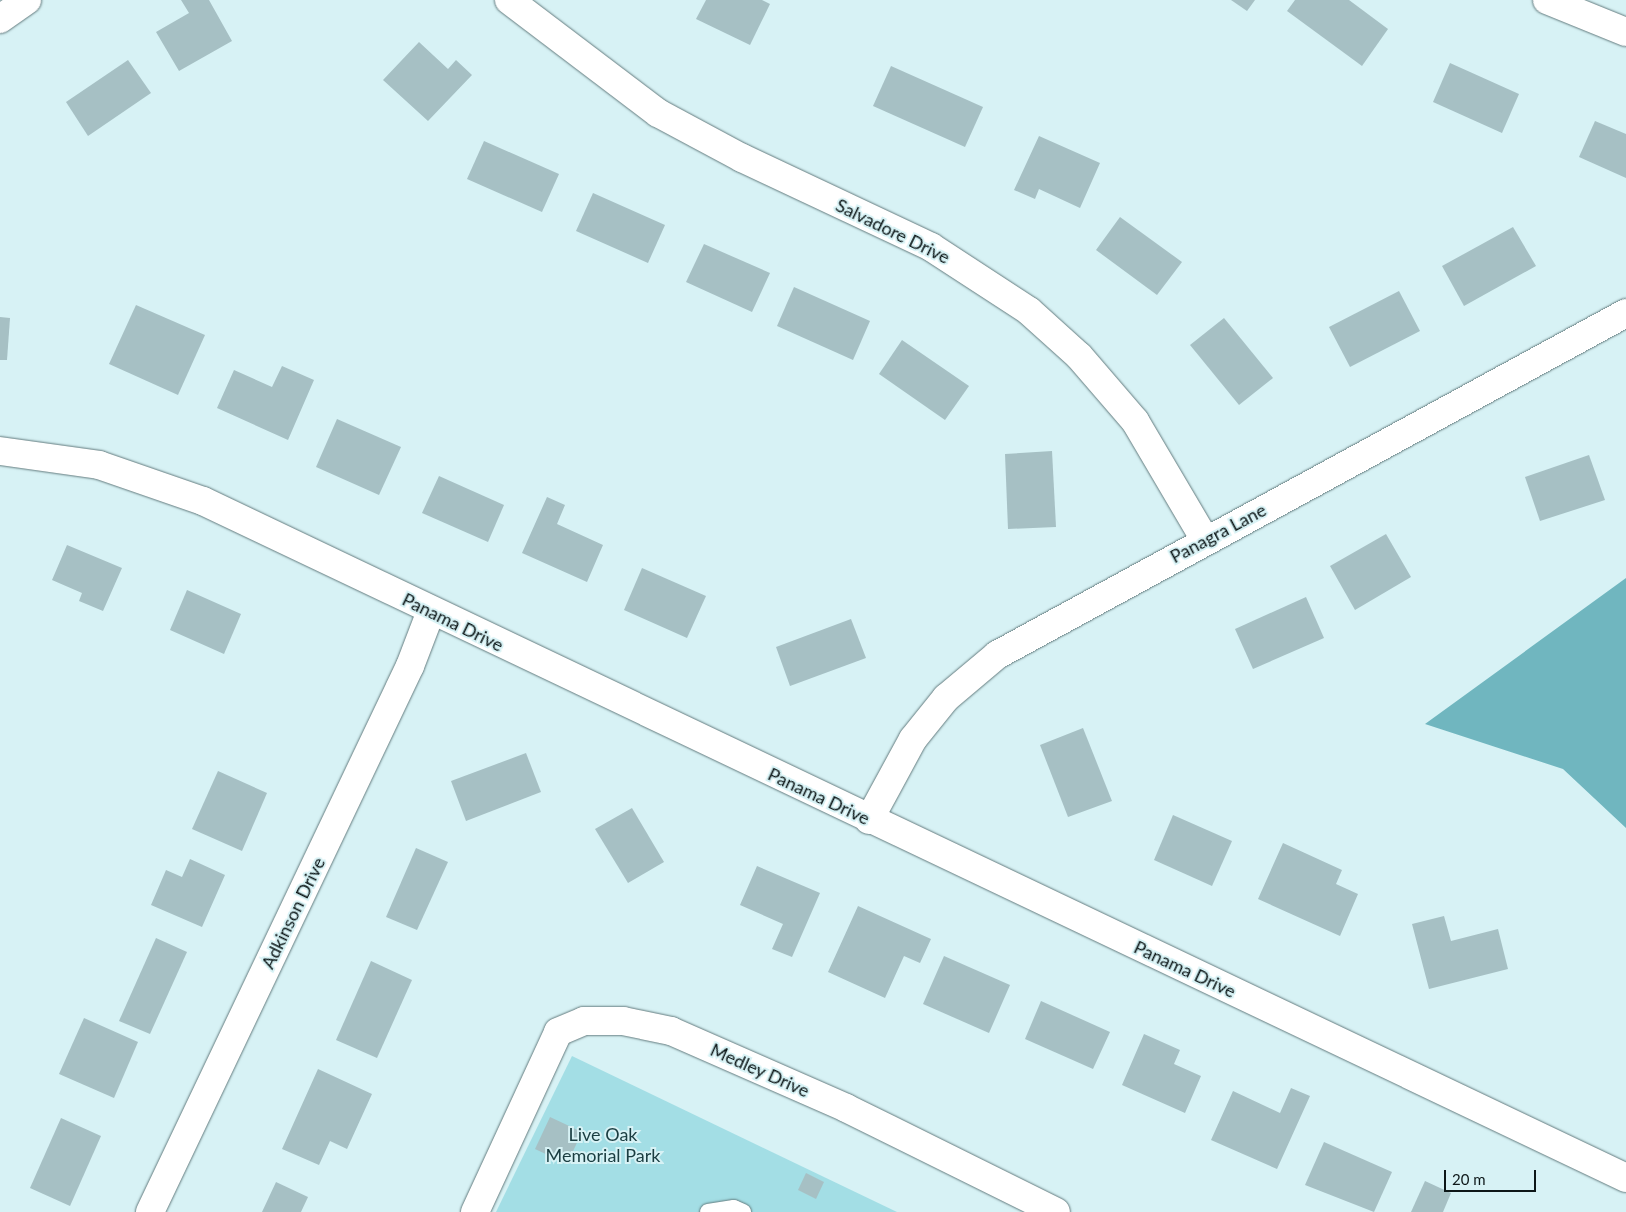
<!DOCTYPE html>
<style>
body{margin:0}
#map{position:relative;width:1626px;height:1212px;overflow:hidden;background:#d7f2f5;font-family:Lato,sans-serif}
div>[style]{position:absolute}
.green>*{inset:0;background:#a3dee5}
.forest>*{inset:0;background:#70b6bf}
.building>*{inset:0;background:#a6c0c4}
.roads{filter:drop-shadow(0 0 1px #637b7e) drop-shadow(0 0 1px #637b7e)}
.lane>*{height:16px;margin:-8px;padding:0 8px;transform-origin:8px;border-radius:8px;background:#fff}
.street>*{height:28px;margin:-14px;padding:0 14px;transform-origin:14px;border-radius:14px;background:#fff}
span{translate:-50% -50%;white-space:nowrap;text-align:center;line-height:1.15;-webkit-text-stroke:4px #d7f2f5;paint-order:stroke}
.street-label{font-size:18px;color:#0d1718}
.park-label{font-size:18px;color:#1a3d41}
.scale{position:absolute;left:1444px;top:1170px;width:92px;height:22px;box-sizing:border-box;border:2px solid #0d1718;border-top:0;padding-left:6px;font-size:15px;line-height:18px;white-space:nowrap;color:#0d1718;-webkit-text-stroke:4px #d7f2f5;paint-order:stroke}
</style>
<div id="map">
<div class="green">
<i style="clip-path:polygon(572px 1056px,897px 1212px,496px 1212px)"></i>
</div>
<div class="forest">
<i style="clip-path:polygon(1626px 578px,1626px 828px,1563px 769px,1425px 724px)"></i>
</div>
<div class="building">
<i style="clip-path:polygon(181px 0,209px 0,232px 41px,179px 71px,156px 32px,189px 13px)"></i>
<i style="clip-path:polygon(706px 0,762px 0,770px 4px,750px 45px,696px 19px)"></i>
<i style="clip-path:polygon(1231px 0,1255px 0,1247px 11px)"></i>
<i style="clip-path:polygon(1295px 0,1349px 0,1388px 29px,1362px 66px,1287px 11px)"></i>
<i style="clip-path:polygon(419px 42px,448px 69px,456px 60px,472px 75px,428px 121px,383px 80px)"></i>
<i style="clip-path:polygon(128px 60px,151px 93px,88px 136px,66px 102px)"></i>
<i style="clip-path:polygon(1450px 63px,1519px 94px,1502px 133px,1433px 102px)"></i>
<i style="clip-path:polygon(891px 66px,983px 107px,965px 147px,873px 106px)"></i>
<i style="clip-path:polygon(1595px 121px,1626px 134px,1626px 178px,1579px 157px)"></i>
<i style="clip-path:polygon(1039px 136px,1100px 163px,1080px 208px,1039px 189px,1035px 199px,1014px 190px)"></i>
<i style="clip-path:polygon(484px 141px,559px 174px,542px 212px,467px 179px)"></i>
<i style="clip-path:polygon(593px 193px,665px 225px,648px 263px,576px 231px)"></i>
<i style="clip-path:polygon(1120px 217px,1182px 262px,1157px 295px,1096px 250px)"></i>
<i style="clip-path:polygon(1513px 227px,1536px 266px,1464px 306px,1442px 266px)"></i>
<i style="clip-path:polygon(704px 244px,770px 273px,752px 312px,686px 282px)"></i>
<i style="clip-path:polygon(794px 287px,870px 321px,853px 360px,777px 326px)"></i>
<i style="clip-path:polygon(1399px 291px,1420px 331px,1350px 367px,1329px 327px)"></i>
<i style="clip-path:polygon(136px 305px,205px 335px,178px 395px,109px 364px)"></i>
<i style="clip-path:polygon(0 317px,10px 318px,7px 360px,0 360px)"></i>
<i style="clip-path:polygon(1224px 318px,1273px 378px,1239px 405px,1190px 345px)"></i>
<i style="clip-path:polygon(902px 340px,969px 386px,945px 420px,879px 374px)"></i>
<i style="clip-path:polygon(282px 366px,314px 380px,288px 440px,217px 408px,234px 370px,272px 387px)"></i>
<i style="clip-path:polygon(337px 419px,401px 447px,379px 495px,316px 467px)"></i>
<i style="clip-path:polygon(1052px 451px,1056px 527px,1008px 529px,1005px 454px)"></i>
<i style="clip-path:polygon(1589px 455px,1605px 500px,1540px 521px,1525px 477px)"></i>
<i style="clip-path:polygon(439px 476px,504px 505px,488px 542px,422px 513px)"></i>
<i style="clip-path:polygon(547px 497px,565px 505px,557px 524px,603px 545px,587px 582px,522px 553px)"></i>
<i style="clip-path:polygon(1386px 534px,1411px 577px,1355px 610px,1330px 566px)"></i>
<i style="clip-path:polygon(67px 545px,122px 568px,103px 611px,79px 601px,82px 593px,52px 580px)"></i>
<i style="clip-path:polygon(642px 568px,706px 596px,687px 638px,624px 610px)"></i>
<i style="clip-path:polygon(187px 590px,241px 614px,224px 654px,170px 630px)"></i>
<i style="clip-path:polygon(1306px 597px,1324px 638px,1253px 669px,1235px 629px)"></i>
<i style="clip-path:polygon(851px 619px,866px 658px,790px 686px,776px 647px)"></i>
<i style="clip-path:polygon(1083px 728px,1112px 801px,1068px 817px,1040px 745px)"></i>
<i style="clip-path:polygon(526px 753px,541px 792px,466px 821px,451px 781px)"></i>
<i style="clip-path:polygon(218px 771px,267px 793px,242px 851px,192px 829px)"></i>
<i style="clip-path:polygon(632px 808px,664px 862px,628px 883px,595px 829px)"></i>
<i style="clip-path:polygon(1173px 815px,1232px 841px,1212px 886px,1154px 860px)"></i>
<i style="clip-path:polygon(1283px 843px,1342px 870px,1336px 884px,1358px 894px,1340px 936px,1258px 899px)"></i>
<i style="clip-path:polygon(416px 848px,448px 862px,417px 930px,386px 917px)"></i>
<i style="clip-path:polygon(190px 859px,225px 875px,202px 927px,151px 905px,166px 870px,182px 877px)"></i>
<i style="clip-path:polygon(757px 866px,820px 893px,792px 957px,772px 949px,783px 924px,740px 905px)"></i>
<i style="clip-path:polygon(858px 906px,931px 939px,920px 963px,904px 956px,885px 998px,828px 972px)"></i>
<i style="clip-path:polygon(1444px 916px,1451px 941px,1498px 929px,1508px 969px,1429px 989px,1412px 924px)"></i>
<i style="clip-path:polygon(156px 938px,187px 952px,150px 1034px,119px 1021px)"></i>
<i style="clip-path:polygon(944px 956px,1010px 985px,989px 1033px,923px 1004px)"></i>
<i style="clip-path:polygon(371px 961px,412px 980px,377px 1058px,336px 1040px)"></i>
<i style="clip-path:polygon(1041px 1001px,1110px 1032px,1093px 1069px,1025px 1039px)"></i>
<i style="clip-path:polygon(84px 1018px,138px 1042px,114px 1098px,59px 1074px)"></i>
<i style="clip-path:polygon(1144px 1034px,1180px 1050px,1174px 1064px,1201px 1076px,1185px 1113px,1122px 1085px)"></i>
<i style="clip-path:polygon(318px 1069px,372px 1094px,347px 1149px,330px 1141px,319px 1165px,282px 1149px)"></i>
<i style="clip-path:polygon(1291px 1088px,1310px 1096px,1277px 1169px,1211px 1140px,1233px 1091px,1280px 1113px)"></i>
<i style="clip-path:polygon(550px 1117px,582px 1132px,567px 1164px,535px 1149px)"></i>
<i style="clip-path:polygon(61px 1118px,101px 1136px,70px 1206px,30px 1188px)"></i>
<i style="clip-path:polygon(1324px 1142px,1392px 1172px,1374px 1212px,1305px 1185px)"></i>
<i style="clip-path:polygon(806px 1173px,824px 1182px,816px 1199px,798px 1190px)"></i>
<i style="clip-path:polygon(1425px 1181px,1451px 1193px,1443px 1212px,1411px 1212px)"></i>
<i style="clip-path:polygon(276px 1182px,308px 1197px,301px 1212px,262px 1212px)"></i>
</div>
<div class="roads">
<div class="lane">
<i style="left:708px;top:1212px;width:26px;rotate:-9deg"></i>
<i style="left:734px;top:1208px;width:10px;rotate:24deg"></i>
</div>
<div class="street">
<i style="left:509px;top:0;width:187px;rotate:37.2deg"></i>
<i style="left:658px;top:113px;width:95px;rotate:28.2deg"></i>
<i style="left:742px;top:158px;width:209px;rotate:25.2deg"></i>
<i style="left:931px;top:247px;width:117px;rotate:33.1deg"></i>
<i style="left:1029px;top:311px;width:67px;rotate:42deg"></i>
<i style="left:1079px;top:356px;width:86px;rotate:49.3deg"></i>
<i style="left:1135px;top:421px;width:138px;rotate:59.5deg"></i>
<i style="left:1547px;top:0;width:85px;rotate:22.1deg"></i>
<i style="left:0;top:19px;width:33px;rotate:-35deg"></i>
<i style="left:0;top:451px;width:100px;rotate:8deg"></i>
<i style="left:99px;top:465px;width:110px;rotate:19.1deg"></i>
<i style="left:203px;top:501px;width:1576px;rotate:25.44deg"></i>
<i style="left:869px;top:820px;width:92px;rotate:-61.5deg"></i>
<i style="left:913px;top:739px;width:53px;rotate:-51.2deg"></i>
<i style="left:946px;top:698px;width:67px;rotate:-40.1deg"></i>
<i style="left:997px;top:655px;width:716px;rotate:-28.53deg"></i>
<i style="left:150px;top:1212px;width:605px;rotate:-64.54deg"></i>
<i style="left:410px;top:666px;width:59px;rotate:-69.1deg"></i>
<i style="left:475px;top:1212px;width:198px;rotate:-65.2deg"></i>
<i style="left:558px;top:1032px;width:28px;rotate:-23deg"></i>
<i style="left:584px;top:1021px;width:39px"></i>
<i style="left:623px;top:1021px;width:49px;rotate:11.8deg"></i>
<i style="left:671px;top:1031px;width:191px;rotate:23.7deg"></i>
<i style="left:846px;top:1108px;width:234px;rotate:26.3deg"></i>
</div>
</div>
<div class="street-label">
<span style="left:893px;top:231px;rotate:26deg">Salvadore Drive</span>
<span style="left:1218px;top:533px;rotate:-28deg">Panagra Lane</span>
<span style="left:453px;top:622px;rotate:26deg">Panama Drive</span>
<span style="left:819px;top:796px;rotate:25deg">Panama Drive</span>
<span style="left:293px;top:913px;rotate:-64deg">Adkinson Drive</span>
<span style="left:1185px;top:969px;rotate:25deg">Panama Drive</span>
<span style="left:760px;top:1070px;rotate:24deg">Medley Drive</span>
</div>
<div class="park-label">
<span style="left:603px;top:1145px">Live Oak<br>Memorial Park</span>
</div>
<div class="scale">20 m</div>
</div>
